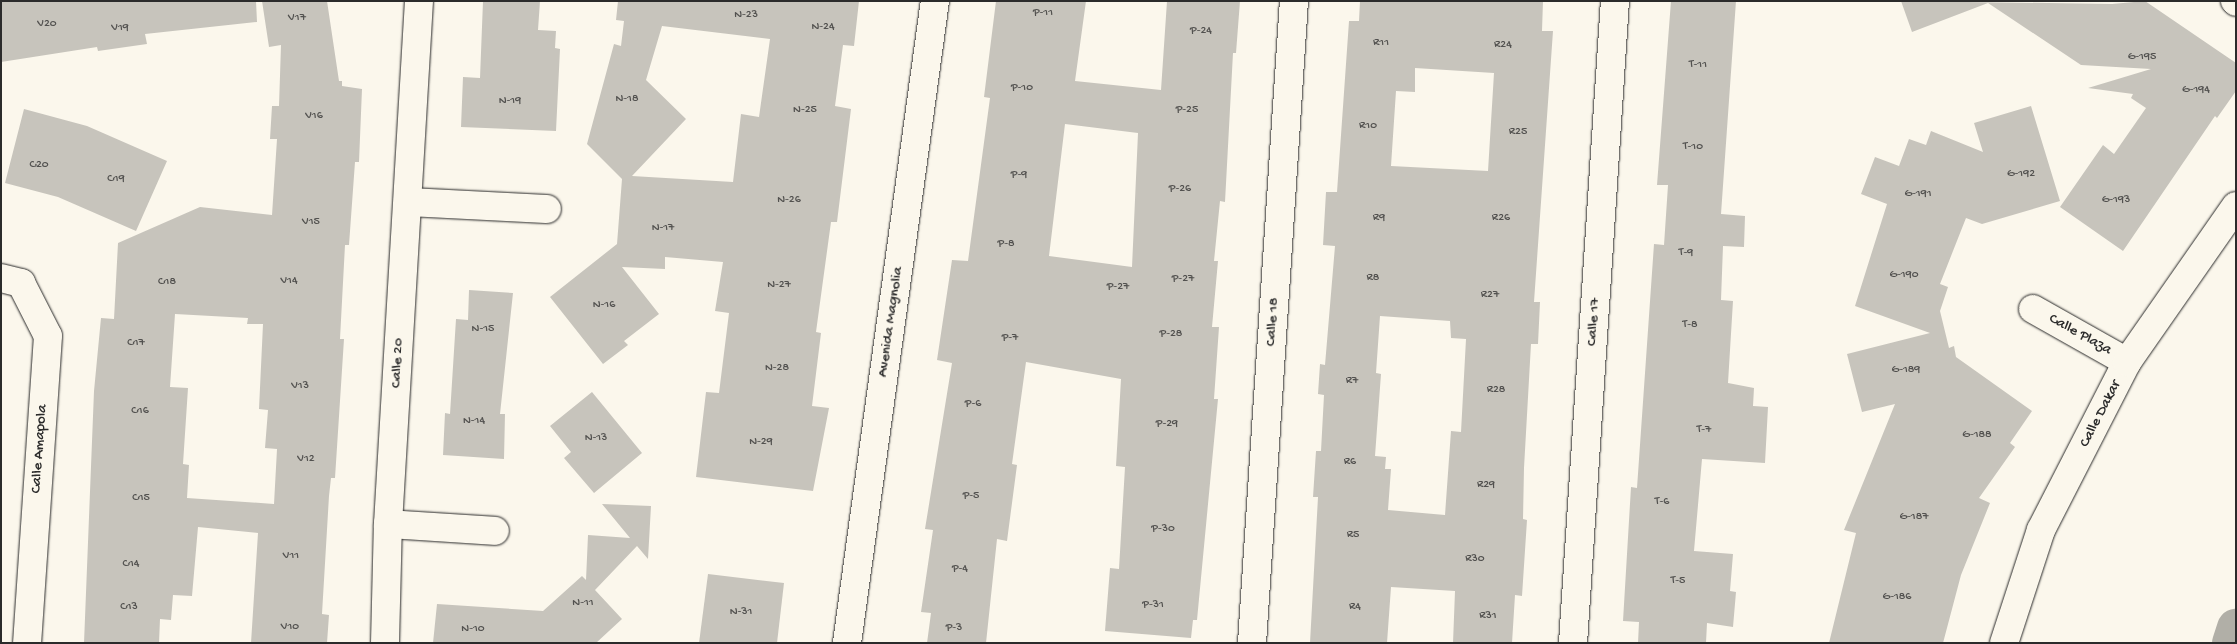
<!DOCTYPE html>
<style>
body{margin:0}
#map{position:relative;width:2237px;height:644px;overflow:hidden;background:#fbf7ec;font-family:"Gochi Hand",sans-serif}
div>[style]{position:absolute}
.canal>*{height:38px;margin:-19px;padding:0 19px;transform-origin:19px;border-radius:19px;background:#b1afa7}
.building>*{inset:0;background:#c7c4bc}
.roads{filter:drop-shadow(0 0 1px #2b2b2b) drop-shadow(0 0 1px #2b2b2b)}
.minor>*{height:28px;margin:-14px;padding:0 14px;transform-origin:14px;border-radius:14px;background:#fbf7ec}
span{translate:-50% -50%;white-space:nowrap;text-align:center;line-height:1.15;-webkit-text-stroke:4px #fbf7ec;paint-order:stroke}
.number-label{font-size:12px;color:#52514f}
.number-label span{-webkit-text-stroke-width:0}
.street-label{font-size:15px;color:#2b2b2b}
.frame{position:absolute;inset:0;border:2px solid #2b2b2b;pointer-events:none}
</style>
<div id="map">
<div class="canal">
<i style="left:2231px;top:643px;width:16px;rotate:-72deg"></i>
</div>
<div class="building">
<i style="clip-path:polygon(1px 1px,256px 1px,257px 22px,145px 34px,147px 44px,98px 51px,97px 47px,1px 62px)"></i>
<i style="clip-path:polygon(evenodd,262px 1px,327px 1px,339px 81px,342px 81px,342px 86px,362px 89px,359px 162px,355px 162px,349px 245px,345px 245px,340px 339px,344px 339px,335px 478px,331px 478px,329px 496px,322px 614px,329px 615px,327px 643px,251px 643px,258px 533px,198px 527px,192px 596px,173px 595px,171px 620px,160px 619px,159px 643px,84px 643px,94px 391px,101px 318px,114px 319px,118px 243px,200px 207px,272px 215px,277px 139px,270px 139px,272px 106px,279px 106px,281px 45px,269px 47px,262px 1px,175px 314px,248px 318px,247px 324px,263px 324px,259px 409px,268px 410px,265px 448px,277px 449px,274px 504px,187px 498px,189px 465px,183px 464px,188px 388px,170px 387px,175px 314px)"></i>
<i style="clip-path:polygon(483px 1px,540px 1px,538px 30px,556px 31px,555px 48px,560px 49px,556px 131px,461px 127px,463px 77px,480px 78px)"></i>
<i style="clip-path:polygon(evenodd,618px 1px,859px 1px,854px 46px,843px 45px,835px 106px,851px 109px,837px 222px,831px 222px,816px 332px,821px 333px,812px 406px,829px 408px,813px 491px,696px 477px,706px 392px,719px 393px,729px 313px,715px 311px,723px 262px,665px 257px,665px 269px,622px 267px,659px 314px,624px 341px,628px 345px,603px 364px,550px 297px,617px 244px,622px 179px,587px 144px,614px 44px,621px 46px,624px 21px,616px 20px,618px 1px,662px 26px,770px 39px,759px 117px,741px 114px,733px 182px,632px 176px,686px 119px,646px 80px,662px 26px)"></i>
<i style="clip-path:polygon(evenodd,996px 1px,1086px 1px,1075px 81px,1161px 90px,1167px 1px,1240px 1px,1236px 53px,1233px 53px,1225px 202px,1220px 201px,1214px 261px,1218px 261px,1212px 327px,1219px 327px,1214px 399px,1218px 399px,1197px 620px,1193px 620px,1191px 638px,1105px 631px,1110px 568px,1119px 569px,1125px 467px,1116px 466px,1121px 379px,1026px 362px,1012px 464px,1017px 465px,1007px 541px,997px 539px,986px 643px,927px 643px,931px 613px,921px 612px,933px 530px,925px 529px,952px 363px,937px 360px,952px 260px,968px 261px,990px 98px,984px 97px,996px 1px,1065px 124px,1138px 133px,1132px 267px,1049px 256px,1065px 124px)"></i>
<i style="clip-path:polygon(evenodd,1360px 1px,1543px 1px,1542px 31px,1553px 31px,1534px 302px,1540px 302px,1538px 344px,1531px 344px,1524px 468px,1523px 519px,1527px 520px,1522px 596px,1515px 595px,1512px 643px,1453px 643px,1455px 591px,1391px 587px,1387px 643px,1310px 643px,1318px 497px,1313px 497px,1316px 451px,1321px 451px,1324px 395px,1318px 394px,1320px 364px,1325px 365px,1335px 246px,1323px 245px,1326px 192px,1337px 192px,1349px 21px,1359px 21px,1360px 1px,1415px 68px,1494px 73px,1488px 171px,1391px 166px,1396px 91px,1415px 92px,1415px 68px,1360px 1px,1380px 316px,1450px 321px,1451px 338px,1466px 339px,1461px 432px,1451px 431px,1445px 515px,1388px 510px,1391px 469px,1385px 469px,1386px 457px,1375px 456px,1381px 374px,1376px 373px,1380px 316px)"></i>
<i style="clip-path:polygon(1671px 1px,1736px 1px,1721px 214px,1745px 216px,1744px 247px,1723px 246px,1721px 300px,1733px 301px,1728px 383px,1754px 388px,1753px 406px,1768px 407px,1765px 463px,1702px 459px,1694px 551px,1733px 554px,1730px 591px,1736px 592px,1733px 627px,1707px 623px,1706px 643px,1638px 643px,1639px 622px,1623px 621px,1631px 487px,1637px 488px,1654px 244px,1664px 245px,1668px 185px,1657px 185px)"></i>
<i style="clip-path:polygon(1901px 1px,2112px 4px,2145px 1px,2236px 63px,2236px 91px,2217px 118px,2215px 116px,2123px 251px,2060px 207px,2103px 145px,2114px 154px,2146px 108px,2131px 98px,2133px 94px,2088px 88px,2151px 69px,2081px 65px,1988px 3px,1912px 32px)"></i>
<i style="clip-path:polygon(2031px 106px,2060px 201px,1982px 224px,1966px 218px,1940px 284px,1948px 287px,1940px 311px,1949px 348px,1954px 346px,1956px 357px,2032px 411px,2010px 443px,2015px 447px,1979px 498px,1990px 503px,1961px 575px,1943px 643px,1829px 643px,1856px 533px,1844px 530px,1895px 404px,1862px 412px,1847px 354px,1930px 333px,1855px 306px,1887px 204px,1861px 194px,1875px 157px,1899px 166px,1909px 139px,1926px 145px,1931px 131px,1983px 152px,1974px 123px)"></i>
<i style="clip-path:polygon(24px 109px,87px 126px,167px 161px,136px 231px,58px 197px,5px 183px)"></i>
<i style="clip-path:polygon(469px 290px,513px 293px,500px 414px,505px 414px,504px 459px,443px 455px,445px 413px,450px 414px,456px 319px,468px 320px)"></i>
<i style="clip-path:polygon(592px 392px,642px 453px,594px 493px,564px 458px,571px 452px,550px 426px)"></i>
<i style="clip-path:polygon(602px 504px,651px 506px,648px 559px,637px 546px,595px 590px,622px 619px,596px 643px,433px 643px,437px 604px,543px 611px,582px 576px,586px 580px,588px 535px,630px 538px)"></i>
<i style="clip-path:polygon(708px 574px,784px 583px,777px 643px,699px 643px)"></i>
</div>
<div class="roads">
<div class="minor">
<i style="left:2235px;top:1px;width:1px;rotate:45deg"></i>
<i style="left:408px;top:202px;width:139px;rotate:2.9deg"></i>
<i style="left:1px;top:278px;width:21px;rotate:14deg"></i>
<i style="left:21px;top:283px;width:59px;rotate:63deg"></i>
<i style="left:48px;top:336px;width:308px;rotate:93.9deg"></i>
<i style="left:2033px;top:309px;width:108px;rotate:29.4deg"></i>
<i style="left:388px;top:524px;width:107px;rotate:3.7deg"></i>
<i style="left:385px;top:643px;width:119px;rotate:-88.6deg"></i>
<i style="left:388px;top:524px;width:524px;rotate:-86.61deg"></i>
<i style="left:847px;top:643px;width:648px;rotate:-82.2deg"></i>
<i style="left:1252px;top:643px;width:643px;rotate:-86.26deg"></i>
<i style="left:1573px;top:643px;width:643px;rotate:-86.26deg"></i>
<i style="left:2004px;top:643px;width:119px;rotate:-71.9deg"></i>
<i style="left:2041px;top:530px;width:189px;rotate:-62.9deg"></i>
<i style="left:2127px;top:362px;width:190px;rotate:-55.1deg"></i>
</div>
</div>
<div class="number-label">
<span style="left:1043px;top:14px">P-11</span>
<span style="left:746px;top:16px">N-23</span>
<span style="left:297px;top:19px">V17</span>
<span style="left:47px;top:25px">V20</span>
<span style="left:823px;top:28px">N-24</span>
<span style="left:120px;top:29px">V19</span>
<span style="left:1201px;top:32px">P-24</span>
<span style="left:1381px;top:44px">R11</span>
<span style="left:1503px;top:46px">R24</span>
<span style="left:2142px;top:58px">G-195</span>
<span style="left:1698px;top:66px">T-11</span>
<span style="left:1022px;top:89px">P-10</span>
<span style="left:2196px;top:91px">G-194</span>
<span style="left:627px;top:100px">N-18</span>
<span style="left:510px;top:102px">N-19</span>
<span style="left:805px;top:111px">N-25</span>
<span style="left:1187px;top:111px">P-25</span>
<span style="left:314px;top:117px">V16</span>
<span style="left:1368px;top:127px">R10</span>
<span style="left:1518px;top:133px">R25</span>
<span style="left:1693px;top:148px">T-10</span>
<span style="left:39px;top:166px">C20</span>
<span style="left:2021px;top:175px">G-192</span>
<span style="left:1019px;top:176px">P-9</span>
<span style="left:116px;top:180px">C19</span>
<span style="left:1180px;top:190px">P-26</span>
<span style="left:1918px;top:195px">G-191</span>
<span style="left:789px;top:201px">N-26</span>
<span style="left:2116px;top:201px">G-193</span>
<span style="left:1379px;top:219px">R9</span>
<span style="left:1501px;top:219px">R26</span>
<span style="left:311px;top:223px">V15</span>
<span style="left:663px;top:229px">N-17</span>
<span style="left:1006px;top:245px">P-8</span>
<span style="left:1686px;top:254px">T-9</span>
<span style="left:1904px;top:276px">G-190</span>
<span style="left:1373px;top:279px">R8</span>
<span style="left:1183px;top:280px">P-27</span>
<span style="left:289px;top:282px">V14</span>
<span style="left:167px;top:283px">C18</span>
<span style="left:779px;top:286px">N-27</span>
<span style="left:1118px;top:288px">P-27</span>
<span style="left:1490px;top:296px">R27</span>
<span style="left:604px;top:306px">N-16</span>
<span style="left:1690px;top:326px">T-8</span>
<span style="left:483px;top:330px">N-15</span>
<span style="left:1171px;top:335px">P-28</span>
<span style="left:1010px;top:339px">P-7</span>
<span style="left:136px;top:344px">C17</span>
<span style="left:777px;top:369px">N-28</span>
<span style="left:1906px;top:371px">G-189</span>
<span style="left:1352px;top:382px">R7</span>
<span style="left:300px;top:387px">V13</span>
<span style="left:1496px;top:391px">R28</span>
<span style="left:973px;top:405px">P-6</span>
<span style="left:140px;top:412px">C16</span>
<span style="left:474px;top:422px">N-14</span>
<span style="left:1167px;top:425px">P-29</span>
<span style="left:1704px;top:431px">T-7</span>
<span style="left:1977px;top:436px">G-188</span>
<span style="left:596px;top:439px">N-13</span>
<span style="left:761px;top:443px">N-29</span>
<span style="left:306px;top:460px">V12</span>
<span style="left:1350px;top:463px">R6</span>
<span style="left:1486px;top:486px">R29</span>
<span style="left:971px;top:497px">P-5</span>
<span style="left:141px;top:499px">C15</span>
<span style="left:1662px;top:503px">T-6</span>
<span style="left:1914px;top:518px">G-187</span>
<span style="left:1163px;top:530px">P-30</span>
<span style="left:1353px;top:536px">R5</span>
<span style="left:291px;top:557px">V11</span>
<span style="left:1475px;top:560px">R30</span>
<span style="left:131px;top:565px">C14</span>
<span style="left:960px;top:570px">P-4</span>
<span style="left:1678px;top:582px">T-5</span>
<span style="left:1897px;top:598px">G-186</span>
<span style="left:583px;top:604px">N-11</span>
<span style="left:1153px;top:606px">P-31</span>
<span style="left:129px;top:608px">C13</span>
<span style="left:1355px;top:608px">R4</span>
<span style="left:741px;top:613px">N-31</span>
<span style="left:1488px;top:617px">R31</span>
<span style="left:290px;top:628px">V10</span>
<span style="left:954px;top:629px">P-3</span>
<span style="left:473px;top:630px">N-10</span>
</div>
<div class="street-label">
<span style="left:891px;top:322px;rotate:-82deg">Avenida Magnolia</span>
<span style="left:1273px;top:322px;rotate:-86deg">Calle 18</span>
<span style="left:1594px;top:322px;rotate:-86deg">Calle 17</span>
<span style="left:2080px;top:335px;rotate:29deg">Calle Plaza</span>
<span style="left:398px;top:363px;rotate:-87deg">Calle 20</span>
<span style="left:2101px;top:414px;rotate:-63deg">Calle Dakar</span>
<span style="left:40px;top:449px;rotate:-86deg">Calle Amapola</span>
</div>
<div class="frame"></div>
</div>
